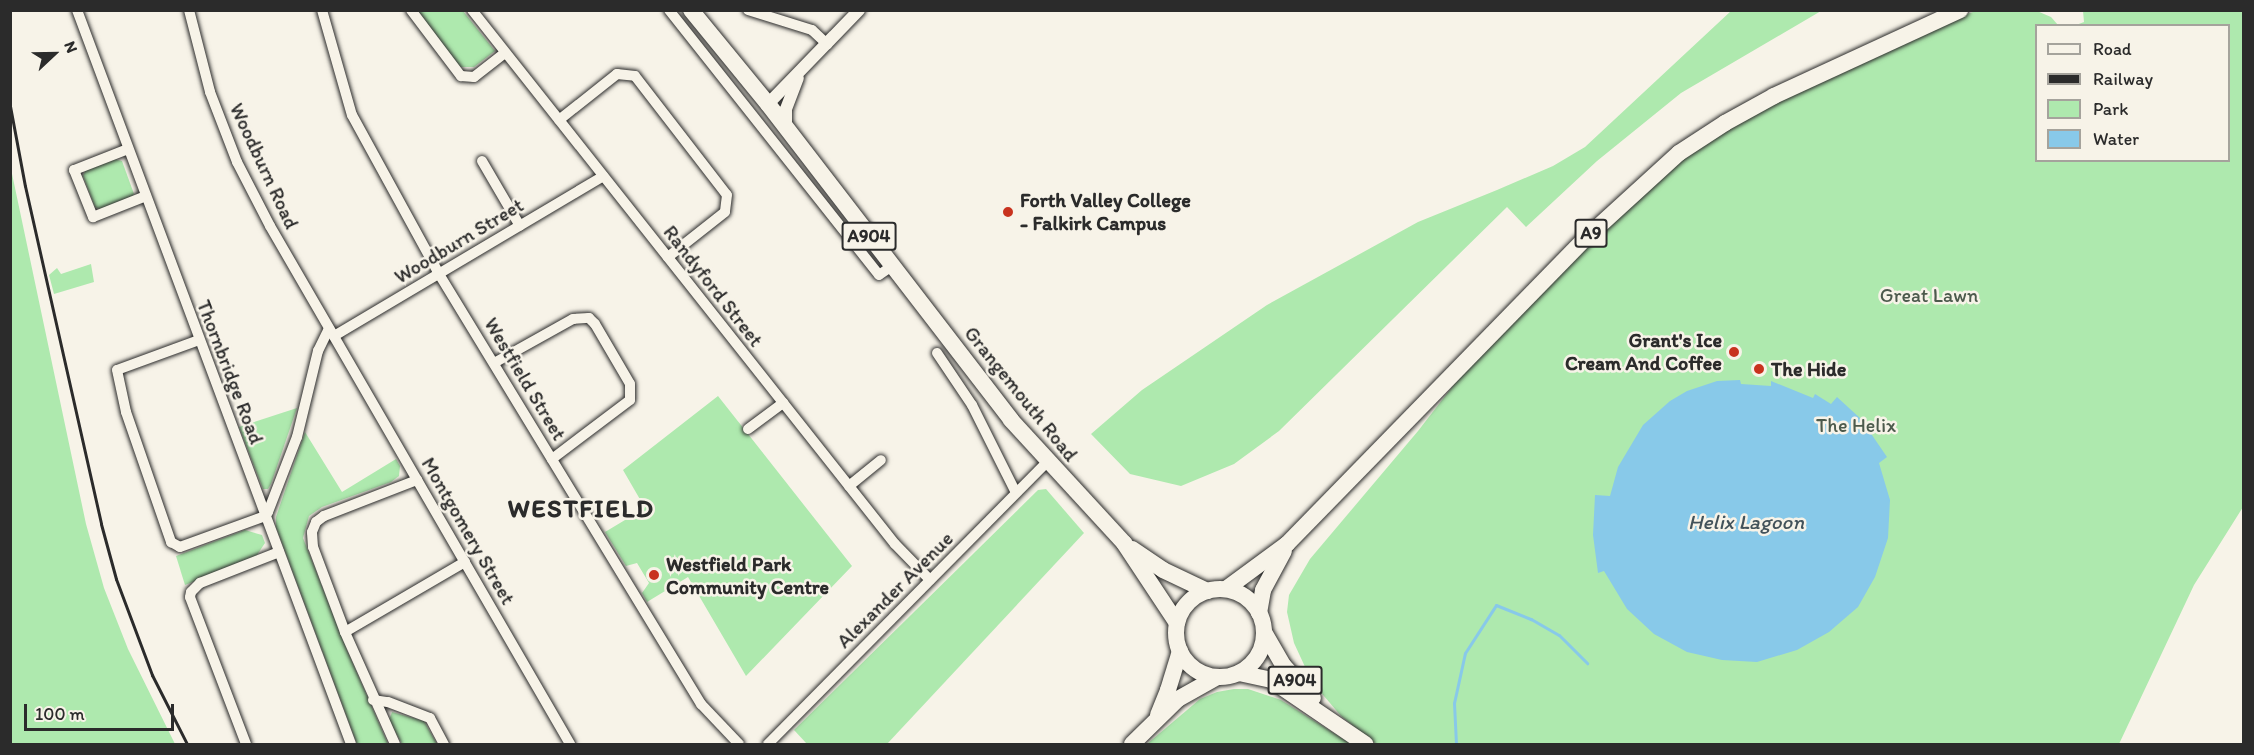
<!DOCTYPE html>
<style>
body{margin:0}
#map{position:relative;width:2254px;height:755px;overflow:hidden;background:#f7f3e8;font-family:Itim,sans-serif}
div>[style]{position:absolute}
.green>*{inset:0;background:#aee9ae}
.water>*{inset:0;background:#88c9e9}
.stream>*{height:3px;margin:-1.5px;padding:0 1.5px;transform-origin:1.5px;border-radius:1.5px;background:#88c9e9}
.roads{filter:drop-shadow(0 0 2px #2b2b2b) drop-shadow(0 0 2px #2b2b2b)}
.minor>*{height:10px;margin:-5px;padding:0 5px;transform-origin:5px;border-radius:5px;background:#f7f3e8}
.tertiary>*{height:12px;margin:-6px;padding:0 6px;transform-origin:6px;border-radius:6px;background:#f7f3e8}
.primary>*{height:16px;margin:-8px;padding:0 8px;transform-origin:8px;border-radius:8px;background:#f7f3e8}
.primary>.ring{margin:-8px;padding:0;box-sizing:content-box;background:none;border:16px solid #f7f3e8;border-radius:50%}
.rail>*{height:3px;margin:-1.5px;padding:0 1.5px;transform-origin:1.5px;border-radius:1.5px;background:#2b2b2b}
.dots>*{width:16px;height:16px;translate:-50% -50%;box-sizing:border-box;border:3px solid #f7f3e8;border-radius:50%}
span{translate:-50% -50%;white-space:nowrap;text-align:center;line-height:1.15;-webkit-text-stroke:5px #f7f3e8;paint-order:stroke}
.shield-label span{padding:2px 4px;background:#f7f3e8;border:2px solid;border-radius:4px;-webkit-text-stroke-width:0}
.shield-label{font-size:18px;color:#2b2b2b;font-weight:700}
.street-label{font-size:20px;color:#2b2b2b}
.poi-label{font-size:20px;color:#2b2b2b;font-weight:700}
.left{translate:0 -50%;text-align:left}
.right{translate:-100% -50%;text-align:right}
.park-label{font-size:20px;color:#4c5a4c}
.water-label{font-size:21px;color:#42525a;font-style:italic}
.district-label{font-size:26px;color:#2b2b2b;font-weight:700;letter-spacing:1.5px}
.frame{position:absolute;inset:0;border:12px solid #2b2b2b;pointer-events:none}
.legend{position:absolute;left:2035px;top:24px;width:195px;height:138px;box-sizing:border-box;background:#f7f3e8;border:2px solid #a5a39c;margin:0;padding:8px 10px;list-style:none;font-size:18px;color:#2b2b2b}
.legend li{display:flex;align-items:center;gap:12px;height:30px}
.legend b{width:30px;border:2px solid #a5a39c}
.north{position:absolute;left:24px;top:24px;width:60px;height:60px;-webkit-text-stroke:4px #f7f3e8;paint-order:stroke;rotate:68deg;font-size:16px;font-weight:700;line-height:24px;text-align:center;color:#2b2b2b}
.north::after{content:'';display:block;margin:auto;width:21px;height:27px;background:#2b2b2b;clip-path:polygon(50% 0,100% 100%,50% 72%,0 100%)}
.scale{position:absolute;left:24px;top:704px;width:150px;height:27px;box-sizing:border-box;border:3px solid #2b2b2b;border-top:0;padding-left:8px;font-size:18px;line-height:21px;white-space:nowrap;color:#2b2b2b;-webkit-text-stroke:4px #f7f3e8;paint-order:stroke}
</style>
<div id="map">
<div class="green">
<i style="clip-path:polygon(418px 11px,463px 11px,495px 51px,474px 67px,460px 67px)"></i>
<i style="clip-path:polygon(1731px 11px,1821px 11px,1681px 93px,1597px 161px,1526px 227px,1507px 207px,1279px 431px,1234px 464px,1181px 486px,1130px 474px,1091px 434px,1142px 390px,1267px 305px,1418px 222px,1497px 190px,1553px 166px,1585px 147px)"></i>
<i style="clip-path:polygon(1976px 11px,2037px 11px,2051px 17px,2058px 25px,2036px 26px,2036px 160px,2228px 160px,2228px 26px,2076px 25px,2084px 22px,2083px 11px,2243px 11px,2243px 507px,2194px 585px,2119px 744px,1376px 744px,1341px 716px,1312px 682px,1294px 643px,1287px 612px,1289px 595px,1310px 559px,1418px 431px,1501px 324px,1679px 153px,1916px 31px)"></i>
<i style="clip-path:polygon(114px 159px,122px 161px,134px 194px,130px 200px,102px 210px,95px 207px,83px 176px,86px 169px)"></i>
<i style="clip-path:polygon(11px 169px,86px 524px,104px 588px,128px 649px,175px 744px,11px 744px)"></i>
<i style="clip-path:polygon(91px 264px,94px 282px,54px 294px,49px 275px,57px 268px,61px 274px)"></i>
<i style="clip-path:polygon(718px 396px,852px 566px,746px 676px,688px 577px,647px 602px,642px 593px,649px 583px,637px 563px,626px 566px,605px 532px,645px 508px,623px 470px)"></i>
<i style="clip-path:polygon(297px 408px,271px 484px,268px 489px,263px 489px,239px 427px)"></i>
<i style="clip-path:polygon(305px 432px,342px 492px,396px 459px,400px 466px,399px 476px,391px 482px,322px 507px,309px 516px,303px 538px,347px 650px,388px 744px,357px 744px,276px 527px,276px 517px)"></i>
<i style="clip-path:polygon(1046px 489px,1084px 533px,887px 744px,807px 744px,794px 730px,1038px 490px)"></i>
<i style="clip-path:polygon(245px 530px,262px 535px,265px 543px,255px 558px,185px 585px,176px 556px)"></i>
<i style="clip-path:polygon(1234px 689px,1248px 689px,1281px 700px,1351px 744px,1147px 744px,1200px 699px,1217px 692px)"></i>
<i style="clip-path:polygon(392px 712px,424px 721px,437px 744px,402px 744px,389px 720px)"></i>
</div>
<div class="water">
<i style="clip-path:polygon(1740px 380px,1741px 384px,1771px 386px,1771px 381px,1813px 398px,1815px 394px,1831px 404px,1837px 397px,1861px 419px,1887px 457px,1879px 463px,1890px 500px,1888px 538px,1875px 577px,1858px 607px,1829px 632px,1797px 650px,1757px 662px,1722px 660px,1687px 652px,1654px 634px,1627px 609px,1604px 571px,1598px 573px,1593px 535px,1595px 495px,1610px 496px,1618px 467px,1643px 425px,1670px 401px,1687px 391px,1717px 381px)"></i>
</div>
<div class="stream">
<i style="left:1456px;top:744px;width:41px;rotate:-92.8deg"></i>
<i style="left:1454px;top:703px;width:51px;rotate:-77.6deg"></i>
<i style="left:1465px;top:653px;width:57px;rotate:-57.1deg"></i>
<i style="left:1496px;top:605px;width:38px;rotate:22deg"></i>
<i style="left:1531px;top:619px;width:32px;rotate:30deg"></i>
<i style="left:1559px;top:635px;width:40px;rotate:45deg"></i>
</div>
<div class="roads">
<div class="minor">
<i style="left:77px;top:10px;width:783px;rotate:69.53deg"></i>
<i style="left:189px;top:10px;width:85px;rotate:75.6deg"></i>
<i style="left:210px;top:92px;width:75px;rotate:68.9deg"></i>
<i style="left:237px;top:162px;width:72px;rotate:62.7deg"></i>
<i style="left:270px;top:226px;width:599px;rotate:59.92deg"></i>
<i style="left:322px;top:10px;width:109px;rotate:74.1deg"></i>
<i style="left:352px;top:115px;width:181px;rotate:61.3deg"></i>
<i style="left:439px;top:274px;width:504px;rotate:58.65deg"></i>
<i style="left:701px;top:704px;width:55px;rotate:46.5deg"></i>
<i style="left:411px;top:10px;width:83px;rotate:52.9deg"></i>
<i style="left:461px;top:76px;width:13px;rotate:4deg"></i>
<i style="left:474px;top:77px;width:39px;rotate:-38deg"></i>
<i style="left:472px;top:10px;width:681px;rotate:51.62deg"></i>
<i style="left:895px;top:544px;width:50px;rotate:45.8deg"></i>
<i style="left:669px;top:10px;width:338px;rotate:51.6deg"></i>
<i style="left:879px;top:275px;width:16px;rotate:-35deg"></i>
<i style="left:748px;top:10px;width:67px;rotate:17.4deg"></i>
<i style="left:812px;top:30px;width:21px;rotate:43deg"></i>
<i style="left:559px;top:120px;width:74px;rotate:-38.4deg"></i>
<i style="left:617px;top:74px;width:18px;rotate:6deg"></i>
<i style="left:635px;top:76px;width:150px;rotate:52.3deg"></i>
<i style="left:727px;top:195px;width:17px;rotate:97deg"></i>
<i style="left:725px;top:212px;width:73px;rotate:141.7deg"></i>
<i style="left:128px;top:149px;width:58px;rotate:158.7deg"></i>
<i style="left:74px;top:170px;width:51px;rotate:68deg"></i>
<i style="left:93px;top:217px;width:57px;rotate:-21.6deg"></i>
<i style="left:482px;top:161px;width:75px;rotate:59.7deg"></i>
<i style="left:334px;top:336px;width:313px;rotate:-30.7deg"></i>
<i style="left:199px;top:340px;width:87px;rotate:159.9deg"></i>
<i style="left:117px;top:370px;width:43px;rotate:77.9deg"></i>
<i style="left:126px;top:412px;width:138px;rotate:70.9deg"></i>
<i style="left:171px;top:542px;width:10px;rotate:29deg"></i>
<i style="left:180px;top:547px;width:90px;rotate:-20deg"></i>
<i style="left:265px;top:516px;width:5px;rotate:-53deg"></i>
<i style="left:268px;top:512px;width:80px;rotate:-68.9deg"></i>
<i style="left:297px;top:437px;width:89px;rotate:-76.3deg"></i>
<i style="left:318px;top:351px;width:25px;rotate:-64deg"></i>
<i style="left:937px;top:353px;width:63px;rotate:56.1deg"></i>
<i style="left:972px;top:405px;width:98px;rotate:63.4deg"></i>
<i style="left:494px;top:363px;width:90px;rotate:-29.1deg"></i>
<i style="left:573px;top:319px;width:16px;rotate:-4deg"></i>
<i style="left:589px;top:318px;width:8px;rotate:45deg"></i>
<i style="left:595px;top:324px;width:69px;rotate:59.7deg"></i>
<i style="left:630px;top:384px;width:16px;rotate:90deg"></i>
<i style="left:630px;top:400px;width:98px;rotate:142.9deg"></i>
<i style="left:748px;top:429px;width:44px;rotate:-36.6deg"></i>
<i style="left:849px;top:486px;width:41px;rotate:-39.1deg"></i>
<i style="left:345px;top:632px;width:139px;rotate:-30.3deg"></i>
<i style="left:373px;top:700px;width:15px;rotate:8deg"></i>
<i style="left:388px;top:702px;width:45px;rotate:20.9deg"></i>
<i style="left:430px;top:718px;width:30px;rotate:62deg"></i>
<i style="left:246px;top:744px;width:157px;rotate:-110.9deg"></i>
<i style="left:190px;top:597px;width:5px;rotate:-79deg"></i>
<i style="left:191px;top:592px;width:13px;rotate:-45deg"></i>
<i style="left:200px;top:583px;width:85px;rotate:-21.4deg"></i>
<i style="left:395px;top:744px;width:123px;rotate:-114.1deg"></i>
<i style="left:345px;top:632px;width:91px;rotate:-110.6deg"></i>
<i style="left:313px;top:547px;width:15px;rotate:-94deg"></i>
<i style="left:312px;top:532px;width:11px;rotate:-68deg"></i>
<i style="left:316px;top:522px;width:10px;rotate:-37deg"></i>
<i style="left:324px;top:516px;width:100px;rotate:-21.2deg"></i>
<i style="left:768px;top:744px;width:397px;rotate:-45.3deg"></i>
</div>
<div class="tertiary">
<i style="left:768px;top:104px;width:131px;rotate:-45.9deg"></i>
<i style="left:786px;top:126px;width:17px;rotate:-90deg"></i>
<i style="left:786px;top:109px;width:33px;rotate:-69deg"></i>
</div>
<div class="primary">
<i style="left:691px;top:10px;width:122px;rotate:50.7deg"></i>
<i style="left:768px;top:104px;width:399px;rotate:52.4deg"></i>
<i style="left:1011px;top:420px;width:167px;rotate:47.4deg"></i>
<i style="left:1124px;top:543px;width:96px;rotate:56.5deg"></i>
<i style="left:1132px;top:549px;width:37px;rotate:34deg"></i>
<i style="left:1163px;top:570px;width:49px;rotate:25.5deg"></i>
<i style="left:1226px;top:589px;width:76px;rotate:-36.4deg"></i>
<i style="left:1287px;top:544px;width:431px;rotate:-45.7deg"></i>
<i style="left:1588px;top:236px;width:123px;rotate:-42.4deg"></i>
<i style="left:1679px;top:153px;width:55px;rotate:-33.1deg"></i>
<i style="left:1725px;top:123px;width:56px;rotate:-28.9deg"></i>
<i style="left:1774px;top:96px;width:205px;rotate:-24.8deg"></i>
<i class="ring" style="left:1176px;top:589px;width:72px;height:72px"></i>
<i style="left:1259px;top:613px;width:23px;rotate:-80deg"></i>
<i style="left:1263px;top:590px;width:44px;rotate:-61.7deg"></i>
<i style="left:1264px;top:632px;width:39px;rotate:60deg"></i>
<i style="left:1284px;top:666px;width:43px;rotate:47.8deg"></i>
<i style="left:1239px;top:673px;width:33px;rotate:12deg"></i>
<i style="left:1271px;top:680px;width:114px;rotate:34.2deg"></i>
<i style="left:1158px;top:715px;width:27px;rotate:-68deg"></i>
<i style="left:1168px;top:690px;width:41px;rotate:-72.9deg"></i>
<i style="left:1132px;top:744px;width:64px;rotate:-44.4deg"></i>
<i style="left:1178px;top:699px;width:45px;rotate:-29.4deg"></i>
</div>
</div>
<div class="rail">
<i style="left:10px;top:106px;width:81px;rotate:79.4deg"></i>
<i style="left:25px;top:186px;width:346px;rotate:77.3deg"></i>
<i style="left:101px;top:524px;width:57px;rotate:74.7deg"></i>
<i style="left:116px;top:579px;width:103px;rotate:69.4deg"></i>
<i style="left:152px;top:675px;width:77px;rotate:63.1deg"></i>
</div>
<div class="dots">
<i style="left:1008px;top:212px;background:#c8321e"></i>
<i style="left:1734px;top:352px;background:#c8321e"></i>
<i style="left:1759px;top:369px;background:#c8321e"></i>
<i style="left:654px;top:575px;background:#c8321e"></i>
</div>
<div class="shield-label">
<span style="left:1591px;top:233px">A9</span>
<span style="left:869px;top:236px">A904</span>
<span style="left:1295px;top:680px">A904</span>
</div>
<div class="street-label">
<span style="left:264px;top:166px;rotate:65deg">Woodburn Road</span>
<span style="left:459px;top:241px;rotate:-31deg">Woodburn Street</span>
<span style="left:713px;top:286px;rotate:52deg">Randyford Street</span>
<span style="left:230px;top:372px;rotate:69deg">Thornbridge Road</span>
<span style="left:525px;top:379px;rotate:59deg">Westfield Street</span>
<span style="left:1021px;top:394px;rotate:51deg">Grangemouth Road</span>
<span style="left:468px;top:531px;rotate:60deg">Montgomery Street</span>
<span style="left:895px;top:590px;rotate:-45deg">Alexander Avenue</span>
</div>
<div class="poi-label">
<span class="left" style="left:1020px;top:212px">Forth Valley College<br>- Falkirk Campus</span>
<span class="right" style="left:1722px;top:352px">Grant's Ice<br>Cream And Coffee</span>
<span class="left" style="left:1771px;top:369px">The Hide</span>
<span class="left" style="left:666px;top:576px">Westfield Park<br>Community Centre</span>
</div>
<div class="park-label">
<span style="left:1929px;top:295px">Great Lawn</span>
<span style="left:1856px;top:425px">The Helix</span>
</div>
<div class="water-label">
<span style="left:1746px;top:522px">Helix Lagoon</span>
</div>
<div class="district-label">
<span style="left:581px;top:509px">WESTFIELD</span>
</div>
<div class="frame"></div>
<ul class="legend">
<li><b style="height:8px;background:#f7f3e8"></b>Road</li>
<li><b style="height:8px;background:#2b2b2b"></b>Railway</li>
<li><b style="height:16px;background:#aee9ae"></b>Park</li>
<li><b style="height:16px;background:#88c9e9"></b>Water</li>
</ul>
<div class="north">N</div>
<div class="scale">100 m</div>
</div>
